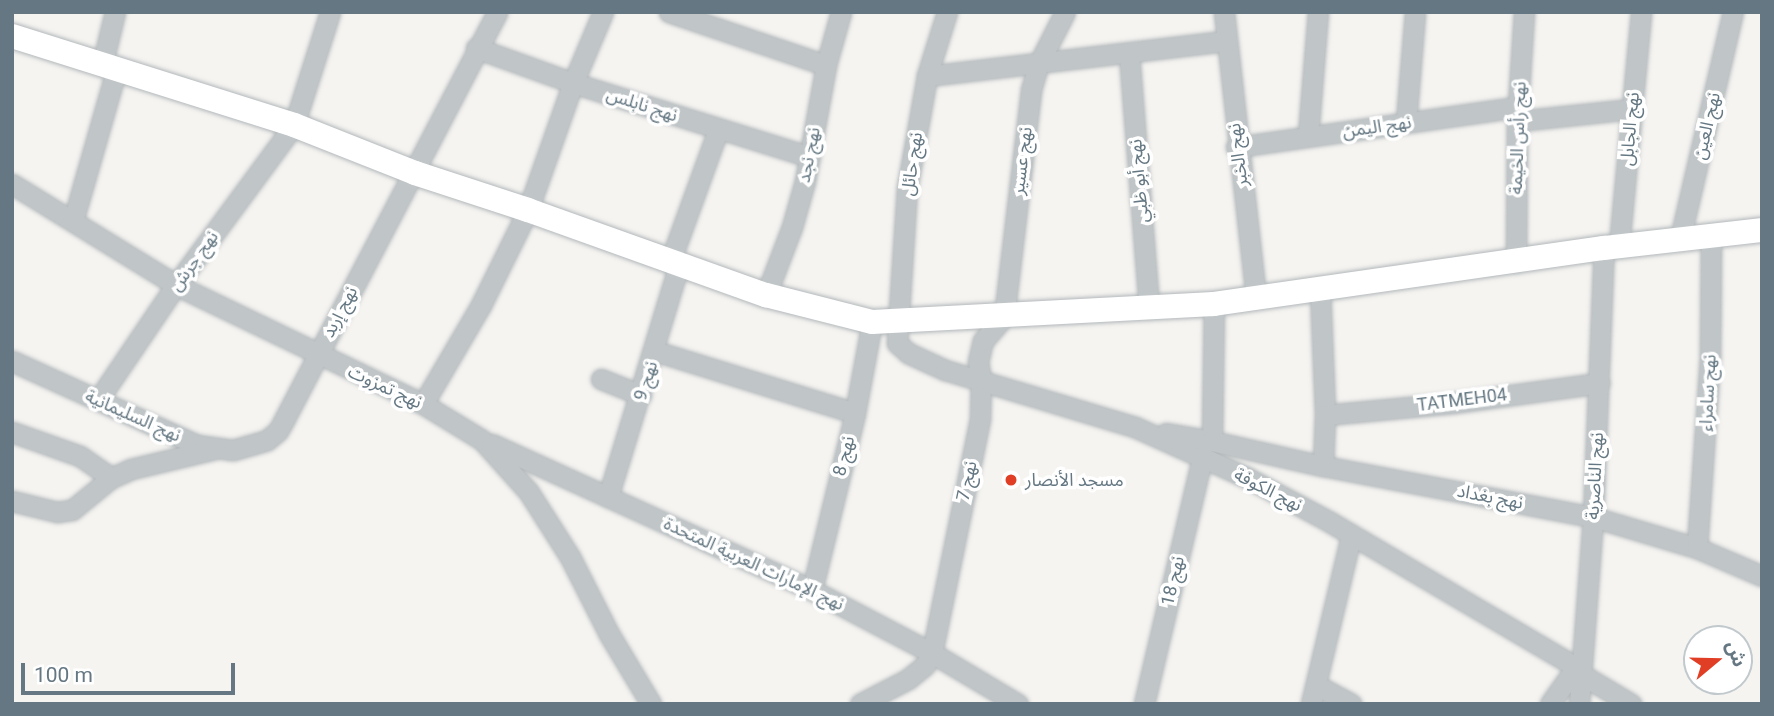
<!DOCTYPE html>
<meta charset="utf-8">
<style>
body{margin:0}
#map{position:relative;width:1774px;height:716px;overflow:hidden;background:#f5f4f1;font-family:Roboto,"Noto Sans Arabic",sans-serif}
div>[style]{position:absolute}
.roads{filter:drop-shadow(0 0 2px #b3b8bb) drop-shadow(0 0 2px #b3b8bb)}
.minor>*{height:19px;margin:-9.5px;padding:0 9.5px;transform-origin:9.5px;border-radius:9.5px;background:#c0c5c7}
.major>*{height:24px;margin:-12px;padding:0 12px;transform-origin:12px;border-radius:12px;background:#fff}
.dots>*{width:19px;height:19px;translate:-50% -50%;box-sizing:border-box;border:4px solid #fff;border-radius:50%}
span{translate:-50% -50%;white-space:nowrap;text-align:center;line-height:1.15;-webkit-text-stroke:7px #fff;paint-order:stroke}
.street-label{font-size:18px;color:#647782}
.poi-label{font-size:18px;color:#647782}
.left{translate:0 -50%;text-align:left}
.frame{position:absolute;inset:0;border:14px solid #647782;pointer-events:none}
.north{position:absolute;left:1683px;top:625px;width:70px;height:70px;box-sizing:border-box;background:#fff;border:2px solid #c1c9cd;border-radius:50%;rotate:71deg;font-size:19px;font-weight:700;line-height:28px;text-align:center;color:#647782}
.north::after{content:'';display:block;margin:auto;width:24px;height:32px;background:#e03e25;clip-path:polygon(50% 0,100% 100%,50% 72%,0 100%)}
.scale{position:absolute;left:21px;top:663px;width:214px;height:32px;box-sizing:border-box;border:4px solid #647782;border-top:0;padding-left:9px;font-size:21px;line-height:24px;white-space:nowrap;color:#647782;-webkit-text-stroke:5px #fff;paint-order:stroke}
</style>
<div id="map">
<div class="roads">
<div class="minor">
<i style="left:669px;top:12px;width:166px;rotate:18.7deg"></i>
<i style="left:947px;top:12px;width:67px;rotate:107.4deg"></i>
<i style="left:927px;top:76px;width:114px;rotate:100.1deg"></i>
<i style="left:907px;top:188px;width:155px;rotate:93.7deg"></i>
<i style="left:897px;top:343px;width:15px;rotate:42deg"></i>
<i style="left:908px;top:353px;width:41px;rotate:24.7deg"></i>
<i style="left:945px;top:370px;width:198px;rotate:16.7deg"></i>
<i style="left:1135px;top:427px;width:124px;rotate:24.3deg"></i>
<i style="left:1248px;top:478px;width:93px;rotate:28.2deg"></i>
<i style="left:1330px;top:522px;width:286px;rotate:30.5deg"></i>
<i style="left:1576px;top:667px;width:7px;rotate:63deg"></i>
<i style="left:1579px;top:673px;width:61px;rotate:30.8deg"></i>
<i style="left:1224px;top:12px;width:288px;rotate:83.6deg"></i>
<i style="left:476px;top:48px;width:103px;rotate:19.8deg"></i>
<i style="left:573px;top:83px;width:248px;rotate:17.3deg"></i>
<i style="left:1129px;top:53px;width:257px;rotate:85.5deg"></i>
<i style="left:102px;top:66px;width:56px;rotate:-76.5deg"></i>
<i style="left:927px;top:76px;width:301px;rotate:-6.7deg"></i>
<i style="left:1517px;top:121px;width:116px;rotate:-6deg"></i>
<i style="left:1406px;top:122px;width:110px;rotate:-85.3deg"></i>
<i style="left:1308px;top:136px;width:124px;rotate:-85.4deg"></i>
<i style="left:1236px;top:147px;width:285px;rotate:-8.1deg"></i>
<i style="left:12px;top:184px;width:193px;rotate:31.6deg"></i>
<i style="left:176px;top:285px;width:274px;rotate:25.7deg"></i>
<i style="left:423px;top:404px;width:69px;rotate:31.4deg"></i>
<i style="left:482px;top:440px;width:69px;rotate:48deg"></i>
<i style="left:528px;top:491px;width:78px;rotate:57.5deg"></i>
<i style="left:570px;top:557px;width:86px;rotate:63.1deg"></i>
<i style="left:609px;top:634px;width:82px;rotate:59deg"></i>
<i style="left:73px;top:221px;width:156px;rotate:-74deg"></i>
<i style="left:1680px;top:239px;width:233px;rotate:-76.9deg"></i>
<i style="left:1619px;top:246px;width:235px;rotate:-84.6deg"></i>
<i style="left:670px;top:262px;width:140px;rotate:-70deg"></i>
<i style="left:1516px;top:263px;width:142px;rotate:-89.6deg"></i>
<i style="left:1517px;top:121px;width:109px;rotate:-86.3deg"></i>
<i style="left:1320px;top:288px;width:127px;rotate:87.7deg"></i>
<i style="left:1325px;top:415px;width:51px;rotate:92.2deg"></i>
<i style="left:766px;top:295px;width:73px;rotate:-69.1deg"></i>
<i style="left:792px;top:227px;width:48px;rotate:-74.2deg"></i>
<i style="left:805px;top:181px;width:118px;rotate:-79.7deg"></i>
<i style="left:826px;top:65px;width:55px;rotate:-74.2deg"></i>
<i style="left:655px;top:351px;width:209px;rotate:17.2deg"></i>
<i style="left:12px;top:361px;width:203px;rotate:24.4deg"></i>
<i style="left:197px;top:445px;width:36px;rotate:8deg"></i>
<i style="left:233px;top:450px;width:35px;rotate:-16deg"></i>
<i style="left:267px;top:440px;width:14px;rotate:-39deg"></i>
<i style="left:278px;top:431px;width:13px;rotate:-61deg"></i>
<i style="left:284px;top:420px;width:460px;rotate:-62.4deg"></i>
<i style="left:601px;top:379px;width:43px;rotate:21.8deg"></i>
<i style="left:98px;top:400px;width:139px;rotate:-55.9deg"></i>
<i style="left:176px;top:285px;width:199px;rotate:-53.6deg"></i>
<i style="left:294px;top:125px;width:119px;rotate:-72.3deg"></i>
<i style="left:423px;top:404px;width:115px;rotate:-59.6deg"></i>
<i style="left:481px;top:305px;width:106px;rotate:-63.7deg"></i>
<i style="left:528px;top:210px;width:135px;rotate:-70.5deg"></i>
<i style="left:573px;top:83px;width:77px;rotate:-67.1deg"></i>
<i style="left:1325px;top:415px;width:128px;rotate:-5.4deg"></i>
<i style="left:1452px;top:403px;width:149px;rotate:-7.7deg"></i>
<i style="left:12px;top:432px;width:72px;rotate:19.4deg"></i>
<i style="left:80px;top:456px;width:38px;rotate:35deg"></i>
<i style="left:1166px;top:433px;width:47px;rotate:9.9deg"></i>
<i style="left:1212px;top:441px;width:137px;rotate:-89.2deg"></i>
<i style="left:1212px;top:441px;width:114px;rotate:12.7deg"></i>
<i style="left:1323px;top:466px;width:275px;rotate:10.7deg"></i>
<i style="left:1593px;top:517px;width:109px;rotate:16.6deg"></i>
<i style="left:1697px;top:548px;width:71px;rotate:23.3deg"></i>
<i style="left:492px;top:444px;width:352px;rotate:24.5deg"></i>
<i style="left:812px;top:590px;width:136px;rotate:27.7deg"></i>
<i style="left:932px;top:653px;width:100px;rotate:30.7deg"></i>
<i style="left:608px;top:497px;width:243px;rotate:-73deg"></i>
<i style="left:12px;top:501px;width:46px;rotate:13.7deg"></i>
<i style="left:57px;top:512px;width:15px;rotate:-8deg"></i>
<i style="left:72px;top:510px;width:50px;rotate:-39.4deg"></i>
<i style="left:111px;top:478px;width:22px;rotate:-24deg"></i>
<i style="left:131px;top:469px;width:86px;rotate:-13.4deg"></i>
<i style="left:1697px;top:548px;width:192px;rotate:-86.1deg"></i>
<i style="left:1710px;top:356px;width:119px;rotate:-89.5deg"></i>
<i style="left:812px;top:590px;width:182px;rotate:-76.3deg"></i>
<i style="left:855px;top:413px;width:93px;rotate:-79.4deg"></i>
<i style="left:1316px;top:685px;width:40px;rotate:28deg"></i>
<i style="left:860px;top:704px;width:54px;rotate:-27.5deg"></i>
<i style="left:908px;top:679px;width:22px;rotate:-39deg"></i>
<i style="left:925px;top:665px;width:14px;rotate:-60deg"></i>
<i style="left:932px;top:653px;width:239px;rotate:-78.4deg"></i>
<i style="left:980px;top:419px;width:40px;rotate:-88.6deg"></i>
<i style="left:981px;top:379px;width:17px;rotate:-100deg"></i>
<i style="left:978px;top:362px;width:22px;rotate:-77deg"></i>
<i style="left:983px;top:341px;width:32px;rotate:-49deg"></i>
<i style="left:1004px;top:317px;width:229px;rotate:-83.2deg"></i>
<i style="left:1031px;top:90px;width:26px;rotate:-74deg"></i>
<i style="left:1038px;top:65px;width:59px;rotate:-63deg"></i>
<i style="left:1144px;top:704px;width:253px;rotate:-76.7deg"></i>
<i style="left:1311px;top:704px;width:173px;rotate:-76.6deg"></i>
<i style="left:1550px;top:704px;width:45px;rotate:-54.9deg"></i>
<i style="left:1579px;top:704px;width:188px;rotate:-85.7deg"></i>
<i style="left:1593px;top:517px;width:269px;rotate:-87.7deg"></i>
</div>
<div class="major">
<i style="left:12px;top:36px;width:296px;rotate:17.5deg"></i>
<i style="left:294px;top:125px;width:130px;rotate:21.6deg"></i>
<i style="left:415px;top:173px;width:119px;rotate:18.1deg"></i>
<i style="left:528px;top:210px;width:253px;rotate:19.7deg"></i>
<i style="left:766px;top:295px;width:109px;rotate:14.3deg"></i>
<i style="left:872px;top:322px;width:342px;rotate:-3deg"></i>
<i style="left:1214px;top:304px;width:394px;rotate:-8.2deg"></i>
<i style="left:1604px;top:248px;width:159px;rotate:-6.5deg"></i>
</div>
</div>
<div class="dots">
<i style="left:1011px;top:480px;background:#e03e25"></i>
</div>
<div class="street-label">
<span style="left:642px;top:105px;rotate:18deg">نهج نابلس</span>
<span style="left:1707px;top:126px;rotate:-77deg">نهج العين</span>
<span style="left:1377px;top:127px;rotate:-8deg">نهج اليمن</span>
<span style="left:1630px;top:129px;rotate:-85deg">نهج الجابل</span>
<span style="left:1518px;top:138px;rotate:-88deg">نهج رأس الخيمة</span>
<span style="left:809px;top:155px;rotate:-79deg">نهج نجد</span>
<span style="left:1238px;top:155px;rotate:-97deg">نهج الخبر</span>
<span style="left:1022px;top:161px;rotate:-83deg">نهج عسير</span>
<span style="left:912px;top:164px;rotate:-82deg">نهج حائل</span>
<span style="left:1139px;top:181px;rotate:-95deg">نهج أبو ظبي</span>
<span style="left:194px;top:261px;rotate:-54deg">نهج جرش</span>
<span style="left:340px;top:312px;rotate:-62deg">نهج إربد</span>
<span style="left:646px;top:381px;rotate:-72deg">نهج 9</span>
<span style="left:385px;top:387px;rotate:25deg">نهج تمزوت</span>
<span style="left:1708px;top:393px;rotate:-87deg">نهج سامراء</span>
<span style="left:1462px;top:400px;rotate:-7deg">TATMEH04</span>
<span style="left:133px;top:416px;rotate:24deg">نهج السليمانية</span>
<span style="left:844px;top:456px;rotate:-76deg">نهج 8</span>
<span style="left:1595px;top:476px;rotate:-87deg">نهج الناصرية</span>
<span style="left:967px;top:481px;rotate:-78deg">نهج 7</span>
<span style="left:1268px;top:490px;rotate:27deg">نهج الكوفة</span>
<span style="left:1490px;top:497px;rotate:11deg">نهج بغداد</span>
<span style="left:754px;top:564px;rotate:25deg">نهج الإمارات العربية المتحدة</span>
<span style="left:1173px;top:581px;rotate:-77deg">نهج 18</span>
</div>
<div class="poi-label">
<span class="left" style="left:1025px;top:480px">مسجد الأنصار</span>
</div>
<div class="frame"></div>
<div class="north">ش</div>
<div class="scale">100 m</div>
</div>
